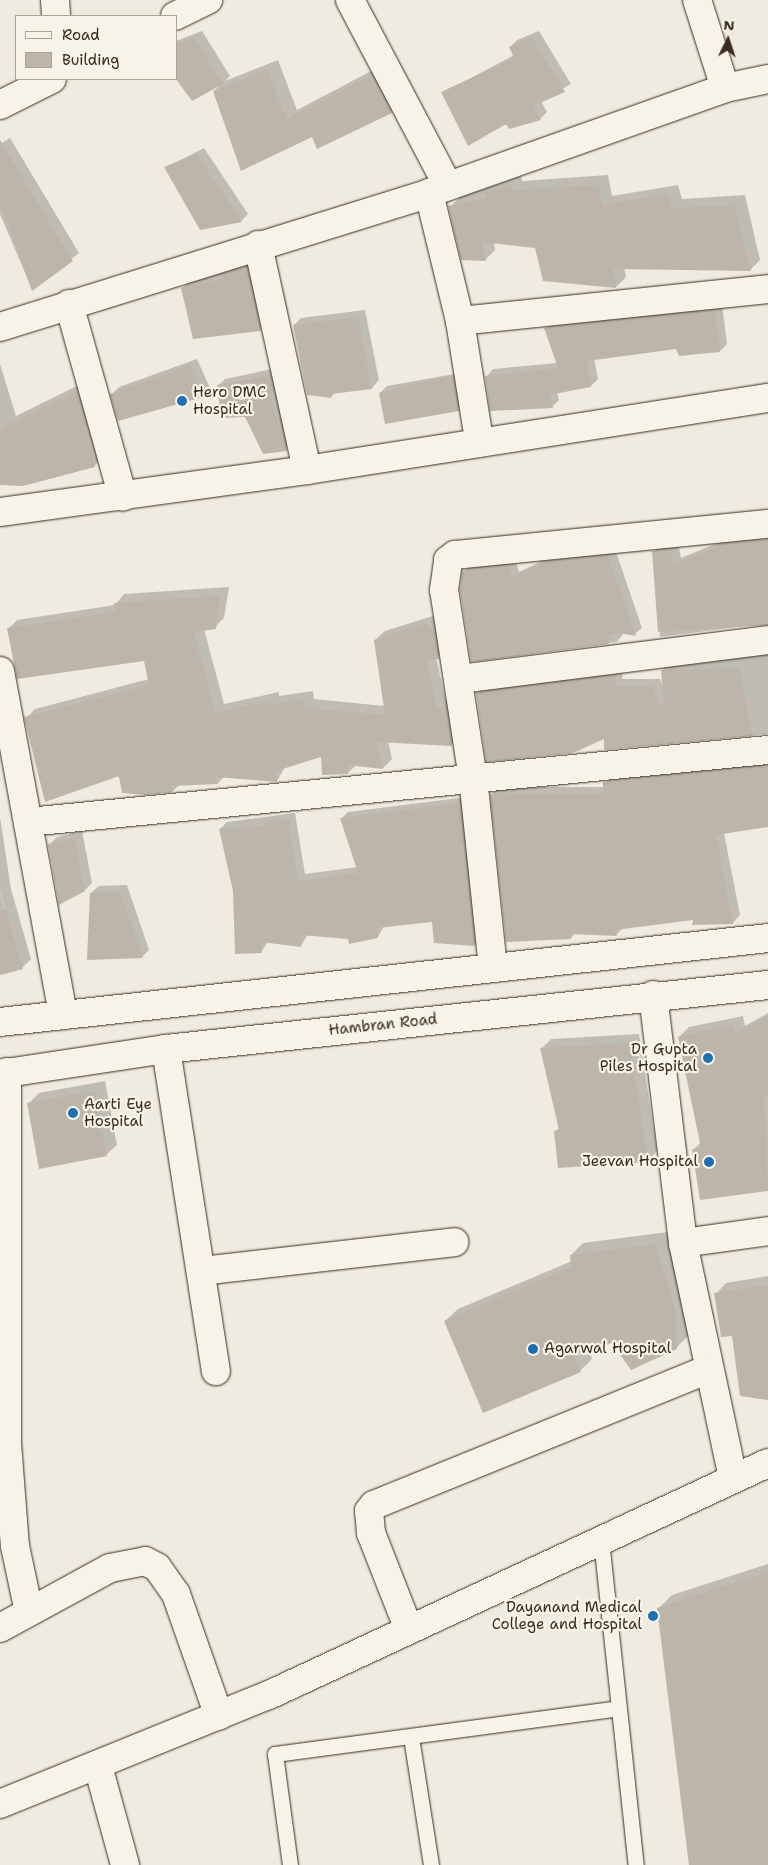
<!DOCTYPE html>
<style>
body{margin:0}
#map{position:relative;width:768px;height:1865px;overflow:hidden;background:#efebe0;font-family:"Shantell Sans",sans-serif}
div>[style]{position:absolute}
.shadow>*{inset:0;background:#0003}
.building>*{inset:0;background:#bdb5aa}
.roads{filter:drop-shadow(0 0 1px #3b2a1e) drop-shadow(0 0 1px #3b2a1e)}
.service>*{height:15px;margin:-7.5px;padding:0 7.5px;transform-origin:7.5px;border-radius:7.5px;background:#f7f3e8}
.minor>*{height:28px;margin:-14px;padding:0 14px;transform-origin:14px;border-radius:14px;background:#f7f3e8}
.tertiary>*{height:28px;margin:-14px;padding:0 14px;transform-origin:14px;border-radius:14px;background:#f7f3e8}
.secondary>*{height:28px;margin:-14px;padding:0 14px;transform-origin:14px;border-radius:14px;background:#f7f3e8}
.dots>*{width:14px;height:14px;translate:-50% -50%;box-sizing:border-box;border:2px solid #f7f3e8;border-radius:50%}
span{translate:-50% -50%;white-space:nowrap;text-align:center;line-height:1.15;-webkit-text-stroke:4.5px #f7f3e8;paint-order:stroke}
.poi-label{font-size:15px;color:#3b2a1e}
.left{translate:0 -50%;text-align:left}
.right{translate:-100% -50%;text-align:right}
.street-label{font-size:15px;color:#3b2a1e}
.legend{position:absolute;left:15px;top:15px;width:162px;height:65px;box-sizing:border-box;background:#f7f3e8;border:1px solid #aca397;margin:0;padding:6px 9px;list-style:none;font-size:15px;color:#3b2a1e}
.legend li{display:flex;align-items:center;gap:10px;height:25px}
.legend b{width:25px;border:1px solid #aca397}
.north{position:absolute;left:703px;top:15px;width:50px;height:50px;-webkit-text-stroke:4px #f7f3e8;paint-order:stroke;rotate:4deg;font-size:14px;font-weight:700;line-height:20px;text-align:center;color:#3b2a1e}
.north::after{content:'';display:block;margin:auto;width:18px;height:22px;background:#3b2a1e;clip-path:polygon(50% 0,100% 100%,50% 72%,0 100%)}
</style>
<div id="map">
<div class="shadow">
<i style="clip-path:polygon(202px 31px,230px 76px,225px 81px,278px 60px,297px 110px,381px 66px,402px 102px,391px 112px,313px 135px,214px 91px,220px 85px,176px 77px,176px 41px)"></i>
<i style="clip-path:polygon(539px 31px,571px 84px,541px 101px,547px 112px,540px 119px,510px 127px,443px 93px,514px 55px,510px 47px,517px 40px)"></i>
<i style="clip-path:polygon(10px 138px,79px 253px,32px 289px,0 214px,0 144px)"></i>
<i style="clip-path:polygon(204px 148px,248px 214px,241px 221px,201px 229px,165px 168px)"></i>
<i style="clip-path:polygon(608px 175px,612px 196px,678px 185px,682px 199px,745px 195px,760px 260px,750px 270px,624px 268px,626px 277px,616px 287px,544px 280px,536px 247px,494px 242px,495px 250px,485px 260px,450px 207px,460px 197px,521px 176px,522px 181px)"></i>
<i style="clip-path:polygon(253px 261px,267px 324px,260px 330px,182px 288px,189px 282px)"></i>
<i style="clip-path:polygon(722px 304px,727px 344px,720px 351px,680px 355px,677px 348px,594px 358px,598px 379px,591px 386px,557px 392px,559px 400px,552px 407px,486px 377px,493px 369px,557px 363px,546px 328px,553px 321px)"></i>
<i style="clip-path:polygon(365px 310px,379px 380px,372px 388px,336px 392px,332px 396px,308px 394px,294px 325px,301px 318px)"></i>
<i style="clip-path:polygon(197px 359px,210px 388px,202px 396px,119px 420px,112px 394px,119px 387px)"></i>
<i style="clip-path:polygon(0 364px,16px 416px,89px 380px,107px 454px,94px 466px,0 484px)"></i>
<i style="clip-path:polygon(277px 368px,293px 442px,286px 449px,218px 386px,225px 379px)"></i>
<i style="clip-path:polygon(460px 373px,465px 403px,458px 410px,380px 393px,387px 386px)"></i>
<i style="clip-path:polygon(768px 534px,768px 623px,660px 637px,654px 552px,661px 544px,678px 542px,681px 558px,732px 537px)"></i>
<i style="clip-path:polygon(615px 549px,642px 628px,635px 634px,624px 633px,617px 642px,472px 660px,464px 571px,471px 564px,515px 559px,519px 572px,554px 555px)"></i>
<i style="clip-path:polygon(229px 587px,224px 618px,215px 627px,204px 629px,224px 704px,279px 692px,279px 696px,313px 691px,314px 699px,384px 706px,375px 640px,385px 631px,436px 615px,447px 649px,436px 658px,446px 701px,455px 699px,461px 735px,452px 744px,388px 741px,392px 759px,383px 768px,356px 765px,348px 773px,322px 756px,285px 767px,277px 781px,225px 776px,218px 783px,179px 785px,173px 791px,145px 794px,26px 718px,35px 709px,149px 679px,145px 659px,8px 629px,17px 620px,115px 605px,124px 594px)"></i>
<i style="clip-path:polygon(768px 648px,768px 734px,605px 749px,606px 737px,477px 693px,485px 685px,623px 668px,622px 679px,660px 679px,663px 686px,663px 670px,670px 662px)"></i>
<i style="clip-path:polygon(768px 759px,768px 825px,724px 833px,740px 915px,733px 923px,694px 919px,624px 927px,616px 935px,575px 933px,571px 938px,492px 794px,499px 787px,604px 787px,612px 774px)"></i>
<i style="clip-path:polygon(467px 797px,482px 937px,474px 945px,433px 920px,384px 926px,378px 937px,308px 934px,301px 946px,268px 942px,261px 952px,234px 891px,220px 829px,227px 822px,295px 813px,305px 874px,358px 867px,341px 819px,348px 812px)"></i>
<i style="clip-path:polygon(0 817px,11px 889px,31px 959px,22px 968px,0 974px,0 893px,23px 964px,0 892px)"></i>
<i style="clip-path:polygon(82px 831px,92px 883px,85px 890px,50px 844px,57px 837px)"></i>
<i style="clip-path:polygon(127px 885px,149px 950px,142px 957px,91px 893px,99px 886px)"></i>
<i style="clip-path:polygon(768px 1013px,768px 1190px,701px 1199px,693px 1150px,701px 1142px,679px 1037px,689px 1027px,743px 1016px,745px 1026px)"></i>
<i style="clip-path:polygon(639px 1034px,657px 1151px,648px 1161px,559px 1167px,556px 1131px,560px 1127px,542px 1048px,551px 1039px)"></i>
<i style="clip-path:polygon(105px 1081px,117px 1145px,106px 1155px,28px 1104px,39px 1093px)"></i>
<i style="clip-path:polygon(668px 1232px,689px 1335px,676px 1348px,613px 1342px,589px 1350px,592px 1359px,580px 1371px,445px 1321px,458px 1309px,572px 1261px,571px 1255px,583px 1243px)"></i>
<i style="clip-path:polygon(768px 1276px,768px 1398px,716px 1294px,726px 1283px)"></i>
<i style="clip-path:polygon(768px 1564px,768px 1865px,691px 1865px,658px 1609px,672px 1595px)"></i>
</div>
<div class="building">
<i style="clip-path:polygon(194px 37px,223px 84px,192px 101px,176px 79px,176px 45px)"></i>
<i style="clip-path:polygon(532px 37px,565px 92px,533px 106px,541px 120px,509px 129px,506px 124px,468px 146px,441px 92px,514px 58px,509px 47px)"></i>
<i style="clip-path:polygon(267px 70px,287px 119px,370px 76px,392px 113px,317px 149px,312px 137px,241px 171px,213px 91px)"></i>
<i style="clip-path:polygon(0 140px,73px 261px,32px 291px,0 202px)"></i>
<i style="clip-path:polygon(196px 154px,242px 222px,200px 230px,164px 167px)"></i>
<i style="clip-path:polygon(511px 185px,512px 190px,599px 185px,602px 205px,668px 194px,672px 208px,735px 205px,751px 271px,613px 269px,616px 288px,543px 281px,535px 248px,482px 242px,486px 261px,461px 260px,448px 206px,487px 198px,486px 193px)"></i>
<i style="clip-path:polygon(247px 266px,261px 331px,193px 339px,181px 288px,222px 279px,220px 275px)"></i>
<i style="clip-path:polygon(715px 310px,720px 352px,679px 356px,676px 349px,587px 361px,591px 387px,549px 395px,553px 408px,490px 411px,485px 376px,558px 368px,544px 328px)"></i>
<i style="clip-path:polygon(358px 317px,372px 389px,331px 394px,332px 398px,307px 395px,293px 325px)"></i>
<i style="clip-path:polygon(190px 365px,203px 397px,118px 421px,110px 394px)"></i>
<i style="clip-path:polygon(270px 375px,274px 392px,269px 391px,287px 451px,263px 454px,245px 417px,221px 418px,217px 385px)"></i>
<i style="clip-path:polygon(442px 377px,454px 379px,459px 411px,385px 424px,379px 393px)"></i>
<i style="clip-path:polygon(77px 391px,95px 467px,23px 486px,0 485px,0 429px)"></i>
<i style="clip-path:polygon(768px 540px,768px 625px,658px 632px,652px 551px,671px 549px,673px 565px,723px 544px)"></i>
<i style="clip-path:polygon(608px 556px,636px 636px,618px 633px,609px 635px,609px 644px,471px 662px,460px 590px,462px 571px,508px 565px,512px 578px,546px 562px)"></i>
<i style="clip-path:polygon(220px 596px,216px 629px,194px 632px,215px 713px,270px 701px,271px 705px,304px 699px,305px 708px,385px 715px,374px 640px,426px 623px,435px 633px,439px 659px,426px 660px,437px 709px,446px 708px,452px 746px,377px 742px,383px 769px,347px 765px,348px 774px,322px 775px,321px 757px,276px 771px,277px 782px,216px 777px,218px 784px,172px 786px,173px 792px,145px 795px,122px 793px,119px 776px,45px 802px,24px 717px,149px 685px,144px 661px,17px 679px,7px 628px,116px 612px,114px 603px)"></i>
<i style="clip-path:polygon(740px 668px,752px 736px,604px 750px,604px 739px,573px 753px,486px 762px,476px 693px,616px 675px,615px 686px,653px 686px,659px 705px,664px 704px,661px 670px)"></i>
<i style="clip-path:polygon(768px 766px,768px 827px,716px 835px,733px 924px,692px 925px,693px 920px,615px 930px,617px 936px,570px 934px,571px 939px,506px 942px,490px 794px,603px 794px,603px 782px)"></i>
<i style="clip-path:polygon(460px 803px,475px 946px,434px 943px,432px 922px,377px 928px,378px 938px,349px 944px,348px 939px,301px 935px,301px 947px,261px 942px,262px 953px,235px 954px,233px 891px,219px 829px,266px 826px,266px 822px,288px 820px,298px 881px,358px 873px,340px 818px)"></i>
<i style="clip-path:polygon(75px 838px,85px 891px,59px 905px,48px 844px)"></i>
<i style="clip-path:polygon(120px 892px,143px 958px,87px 960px,90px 893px)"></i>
<i style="clip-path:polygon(6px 910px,23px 969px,0 975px,0 911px)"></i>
<i style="clip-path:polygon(768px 1016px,768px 1096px,764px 1097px,768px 1191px,700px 1200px,692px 1149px,701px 1148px,678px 1037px,734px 1025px,735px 1034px)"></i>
<i style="clip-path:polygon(630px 1043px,648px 1162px,558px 1168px,554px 1131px,559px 1130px,540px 1048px)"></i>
<i style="clip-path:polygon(95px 1091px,107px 1156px,39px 1169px,27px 1103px)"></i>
<i style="clip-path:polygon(656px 1244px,675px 1309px,677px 1349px,631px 1370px,612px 1343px,574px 1356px,581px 1372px,483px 1413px,444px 1321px,571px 1267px,570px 1255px)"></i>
<i style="clip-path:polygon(768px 1285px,768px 1400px,740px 1396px,732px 1336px,721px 1337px,714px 1293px)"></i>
<i style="clip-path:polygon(768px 1572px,768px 1865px,689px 1865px,657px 1608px)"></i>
</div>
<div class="roads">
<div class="service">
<i style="left:601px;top:1540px;width:327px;rotate:83.9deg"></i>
<i style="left:411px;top:1737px;width:130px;rotate:81.1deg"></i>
<i style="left:290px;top:1865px;width:112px;rotate:-97.7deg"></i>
<i style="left:275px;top:1754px;width:346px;rotate:-7.6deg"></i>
</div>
<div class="minor">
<i style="left:55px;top:0;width:16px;rotate:86deg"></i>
<i style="left:350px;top:0;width:210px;rotate:62.2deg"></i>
<i style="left:697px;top:0;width:92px;rotate:72.3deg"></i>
<i style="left:175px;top:16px;width:37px;rotate:-26deg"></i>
<i style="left:0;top:105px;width:58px;rotate:-26.6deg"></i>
<i style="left:429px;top:193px;width:132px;rotate:76.4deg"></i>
<i style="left:460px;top:321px;width:121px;rotate:80.9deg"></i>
<i style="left:258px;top:245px;width:230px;rotate:77.7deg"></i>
<i style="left:69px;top:304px;width:200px;rotate:74.4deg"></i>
<i style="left:460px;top:321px;width:310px;rotate:-5.9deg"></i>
<i style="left:0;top:327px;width:449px;rotate:-17.3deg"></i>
<i style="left:429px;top:193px;width:314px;rotate:-19.5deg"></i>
<i style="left:725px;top:88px;width:44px;rotate:-11.8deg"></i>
<i style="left:0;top:671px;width:350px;rotate:79.6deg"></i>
<i style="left:460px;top:679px;width:310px;rotate:-7.2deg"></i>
<i style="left:28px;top:822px;width:743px;rotate:-5.56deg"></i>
<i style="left:493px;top:968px;width:190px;rotate:-96deg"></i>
<i style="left:473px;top:779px;width:191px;rotate:-98.7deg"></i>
<i style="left:444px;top:590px;width:30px;rotate:-82deg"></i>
<i style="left:448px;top:560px;width:9px;rotate:-36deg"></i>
<i style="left:455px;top:555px;width:315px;rotate:-5.7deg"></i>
<i style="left:653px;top:995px;width:250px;rotate:83.1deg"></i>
<i style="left:683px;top:1243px;width:241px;rotate:78deg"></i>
<i style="left:166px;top:1049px;width:326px;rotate:81.2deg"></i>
<i style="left:7px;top:1072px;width:371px;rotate:90deg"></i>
<i style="left:7px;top:1443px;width:103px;rotate:85.6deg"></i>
<i style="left:15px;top:1546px;width:67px;rotate:78deg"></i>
<i style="left:683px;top:1243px;width:86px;rotate:-8deg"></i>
<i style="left:201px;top:1271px;width:255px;rotate:-6.5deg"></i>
<i style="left:0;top:1628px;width:125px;rotate:-28.6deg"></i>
<i style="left:110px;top:1568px;width:36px;rotate:-11deg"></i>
<i style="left:145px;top:1561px;width:13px;rotate:27deg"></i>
<i style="left:157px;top:1567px;width:33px;rotate:55deg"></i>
<i style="left:176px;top:1594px;width:129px;rotate:70.6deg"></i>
<i style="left:409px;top:1630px;width:104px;rotate:-111.4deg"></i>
<i style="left:371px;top:1533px;width:22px;rotate:-95deg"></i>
<i style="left:369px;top:1511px;width:8px;rotate:-50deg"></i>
<i style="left:374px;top:1505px;width:358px;rotate:-22.1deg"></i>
<i style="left:98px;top:1766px;width:103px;rotate:74.7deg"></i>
<i style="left:0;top:1804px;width:290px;rotate:-22.1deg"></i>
<i style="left:269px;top:1695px;width:550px;rotate:-24.94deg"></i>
</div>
<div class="tertiary">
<i style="left:0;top:512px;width:310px;rotate:-7.8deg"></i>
<i style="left:307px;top:470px;width:467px;rotate:-8.9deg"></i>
</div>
<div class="secondary">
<i style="left:0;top:1022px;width:773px;rotate:-6.24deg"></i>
<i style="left:0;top:1074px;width:168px;rotate:-8.6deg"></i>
<i style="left:166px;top:1049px;width:605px;rotate:-6.07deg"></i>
</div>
</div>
<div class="dots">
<i style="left:182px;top:401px;background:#1f6fb2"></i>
<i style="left:708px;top:1058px;background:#1f6fb2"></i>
<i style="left:73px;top:1113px;background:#1f6fb2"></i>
<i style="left:709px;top:1162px;background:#1f6fb2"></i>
<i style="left:533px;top:1349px;background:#1f6fb2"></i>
<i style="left:653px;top:1616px;background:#1f6fb2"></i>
</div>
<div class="poi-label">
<span class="left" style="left:193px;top:401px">Hero DMC<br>Hospital</span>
<span class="right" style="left:697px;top:1058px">Dr Gupta<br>Piles Hospital</span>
<span class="left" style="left:84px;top:1113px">Aarti Eye<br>Hospital</span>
<span class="right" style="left:698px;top:1162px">Jeevan Hospital</span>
<span class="left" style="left:544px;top:1349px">Agarwal Hospital</span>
<span class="right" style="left:642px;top:1616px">Dayanand Medical<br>College and Hospital</span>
</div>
<div class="street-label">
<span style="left:383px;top:1025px;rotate:-6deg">Hambran Road</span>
</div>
<ul class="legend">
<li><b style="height:6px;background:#f7f3e8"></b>Road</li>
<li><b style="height:14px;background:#bdb5aa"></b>Building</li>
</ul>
<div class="north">N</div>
</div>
